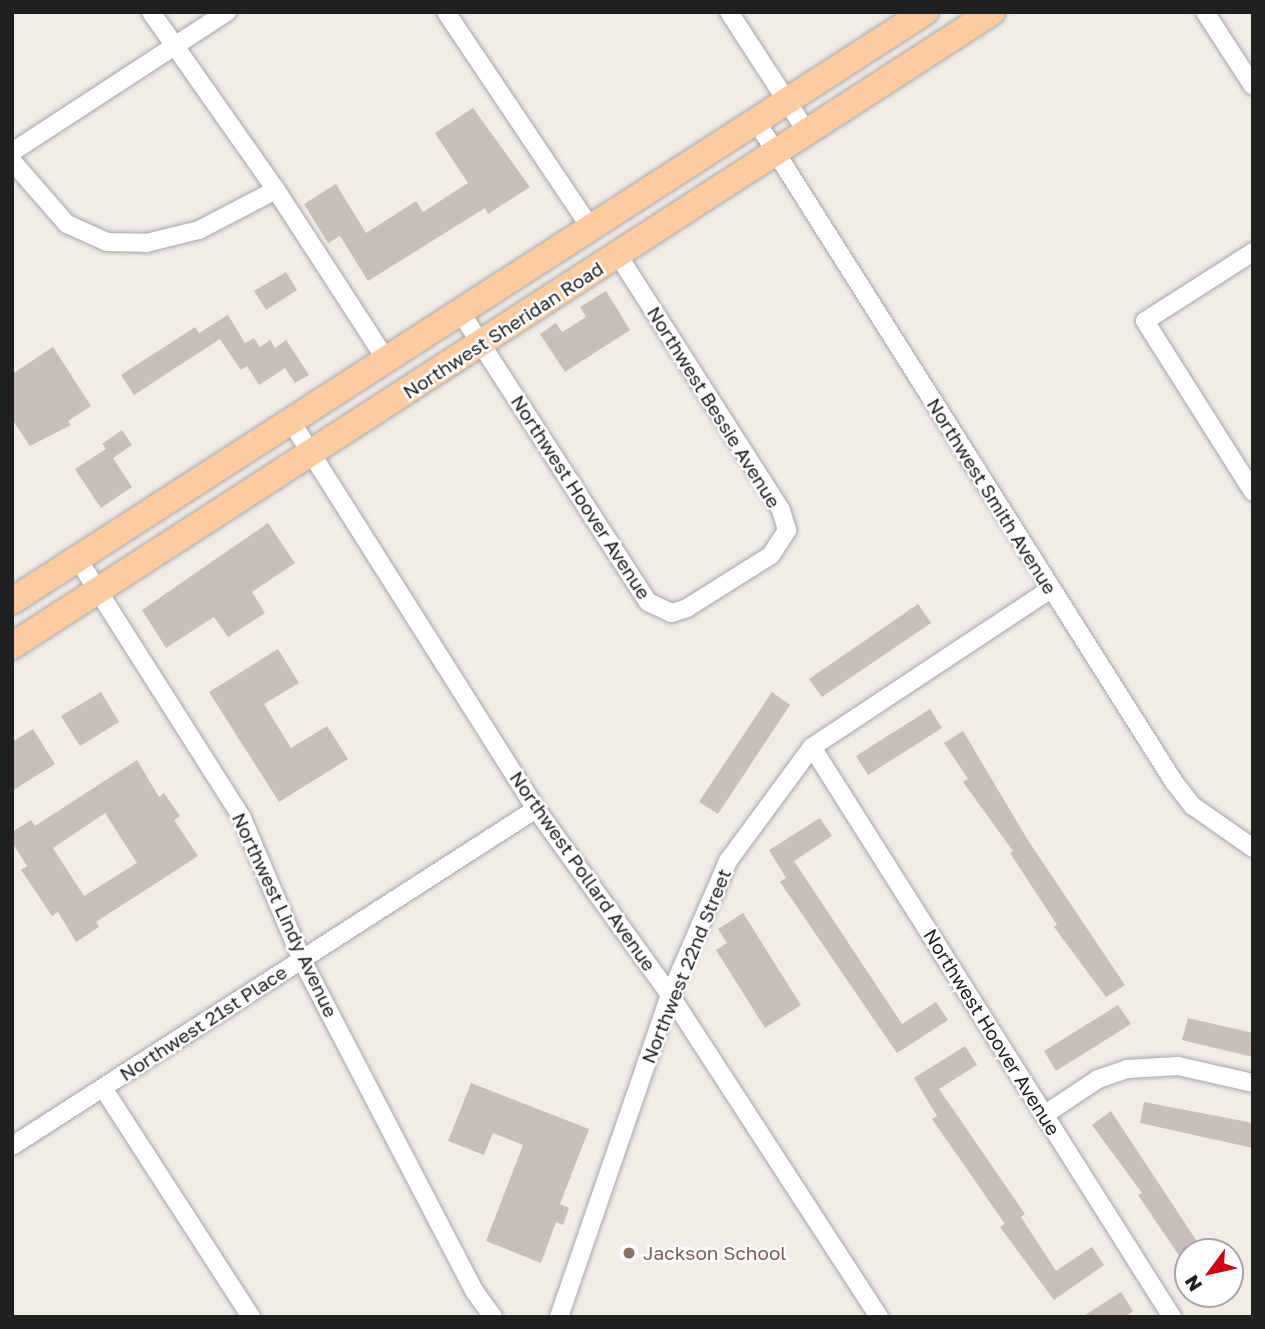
<!DOCTYPE html>
<style>
body{margin:0}
#map{position:relative;width:1265px;height:1329px;overflow:hidden;background:#f1ece6;font-family:"Golos Text",sans-serif}
div>[style]{position:absolute}
.building>*{inset:0;background:#c9beb9}
.roads{filter:drop-shadow(0 0 2px #a7a7a7) drop-shadow(0 0 2px #a7a7a7)}
.street>*{height:18px;margin:-9px;padding:0 9px;transform-origin:9px;border-radius:9px;background:#fff}
.primary>*{height:26px;margin:-13px;padding:0 13px;transform-origin:13px;border-radius:13px;background:#fecb9e}
.dots>*{width:19px;height:19px;translate:-50% -50%;box-sizing:border-box;border:4px solid #fff;border-radius:50%}
span{translate:-50% -50%;white-space:nowrap;text-align:center;line-height:1.15;-webkit-text-stroke:5px #fff;paint-order:stroke}
.street-label{font-size:19px;color:#202020}
.education-label{font-size:19px;color:#785e54}
.left{translate:0 -50%;text-align:left}
.frame{position:absolute;inset:0;border:14px solid #202020;pointer-events:none}
.north{position:absolute;left:1174px;top:1238px;width:70px;height:70px;box-sizing:border-box;background:#fff;border:2px solid #a6a6a6;border-radius:50%;rotate:237deg;font-size:19px;font-weight:700;line-height:28px;text-align:center;color:#202020}
.north::after{content:'';display:block;margin:auto;width:24px;height:32px;background:#d00014;clip-path:polygon(50% 0,100% 100%,50% 72%,0 100%)}
</style>
<div id="map">
<div class="building">
<i style="clip-path:polygon(473px 108px,530px 187px,488px 214px,485px 208px,368px 281px,340px 236px,328px 243px,304px 204px,336px 184px,366px 233px,416px 201px,423px 212px,468px 183px,435px 133px)"></i>
<i style="clip-path:polygon(286px 272px,297px 290px,266px 310px,254px 291px)"></i>
<i style="clip-path:polygon(606px 291px,630px 330px,565px 372px,540px 334px,556px 323px,562px 332px,586px 317px,580px 307px)"></i>
<i style="clip-path:polygon(228px 315px,245px 343px,254px 338px,260px 347px,270px 340px,275px 348px,286px 340px,309px 375px,295px 383px,285px 368px,259px 385px,247px 366px,241px 370px,220px 339px,134px 395px,121px 375px,195px 327px,199px 333px)"></i>
<i style="clip-path:polygon(53px 347px,91px 406px,68px 421px,71px 425px,30px 446px,12px 419px,12px 374px)"></i>
<i style="clip-path:polygon(122px 430px,132px 445px,113px 458px,132px 487px,101px 508px,75px 469px,106px 449px,102px 444px)"></i>
<i style="clip-path:polygon(268px 523px,295px 563px,252px 592px,265px 613px,228px 637px,214px 617px,166px 648px,142px 610px)"></i>
<i style="clip-path:polygon(918px 604px,931px 623px,822px 697px,809px 679px)"></i>
<i style="clip-path:polygon(278px 649px,299px 683px,264px 704px,291px 748px,327px 726px,348px 759px,279px 802px,209px 692px)"></i>
<i style="clip-path:polygon(101px 692px,119px 722px,80px 746px,61px 716px)"></i>
<i style="clip-path:polygon(772px 692px,790px 705px,718px 814px,699px 802px)"></i>
<i style="clip-path:polygon(930px 709px,942px 728px,868px 775px,856px 756px)"></i>
<i style="clip-path:polygon(33px 729px,55px 764px,12px 791px,12px 742px)"></i>
<i style="clip-path:polygon(963px 731px,1029px 842px,1125px 985px,1106px 997px,1054px 927px,1057px 925px,1010px 853px,1013px 851px,963px 782px,968px 779px,944px 743px)"></i>
<i style="clip-path:polygon(evenodd,137px 760px,159px 797px,164px 793px,180px 816px,174px 820px,198px 856px,96px 922px,99px 927px,76px 942px,58px 912px,52px 916px,21px 870px,27px 866px,12px 842px,12px 832px,31px 820px,35px 826px,137px 760px,105px 813px,137px 863px,84px 896px,53px 848px,105px 813px)"></i>
<i style="clip-path:polygon(820px 818px,832px 836px,794px 861px,902px 1024px,936px 1002px,948px 1020px,897px 1053px,780px 882px,786px 878px,769px 850px)"></i>
<i style="clip-path:polygon(743px 913px,801px 1005px,765px 1028px,716px 950px,727px 943px,718px 929px)"></i>
<i style="clip-path:polygon(1118px 1005px,1131px 1024px,1056px 1071px,1044px 1051px)"></i>
<i style="clip-path:polygon(1188px 1018px,1253px 1033px,1253px 1057px,1182px 1040px)"></i>
<i style="clip-path:polygon(965px 1046px,977px 1065px,939px 1089px,1025px 1214px,1021px 1217px,1056px 1271px,1092px 1247px,1104px 1265px,1054px 1300px,1000px 1227px,1005px 1224px,932px 1119px,937px 1116px,914px 1078px)"></i>
<i style="clip-path:polygon(471px 1083px,589px 1129px,560px 1204px,569px 1208px,563px 1225px,556px 1222px,541px 1263px,486px 1241px,523px 1145px,493px 1133px,484px 1155px,448px 1141px)"></i>
<i style="clip-path:polygon(1144px 1102px,1253px 1123px,1253px 1148px,1140px 1123px)"></i>
<i style="clip-path:polygon(1111px 1111px,1204px 1252px,1188px 1252px,1188px 1269px,1138px 1195px,1142px 1193px,1092px 1125px)"></i>
<i style="clip-path:polygon(1121px 1292px,1133px 1311px,1125px 1317px,1082px 1317px)"></i>
</div>
<div class="roads">
<div class="street">
<i style="left:151px;top:12px;width:218px;rotate:54.9deg"></i>
<i style="left:276px;top:190px;width:204px;rotate:57deg"></i>
<i style="left:446px;top:12px;width:261px;rotate:56.2deg"></i>
<i style="left:729px;top:12px;width:143px;rotate:57deg"></i>
<i style="left:1205px;top:12px;width:88px;rotate:57deg"></i>
<i style="left:756px;top:121px;width:782px;rotate:57.69deg"></i>
<i style="left:1174px;top:782px;width:31px;rotate:52deg"></i>
<i style="left:1193px;top:806px;width:73px;rotate:35deg"></i>
<i style="left:12px;top:152px;width:257px;rotate:-33.1deg"></i>
<i style="left:12px;top:161px;width:84px;rotate:48.9deg"></i>
<i style="left:67px;top:224px;width:44px;rotate:24.2deg"></i>
<i style="left:107px;top:242px;width:39px;rotate:1deg"></i>
<i style="left:146px;top:243px;width:55px;rotate:-13.8deg"></i>
<i style="left:199px;top:230px;width:87px;rotate:-27.5deg"></i>
<i style="left:1253px;top:252px;width:128px;rotate:147.4deg"></i>
<i style="left:1145px;top:321px;width:202px;rotate:57.7deg"></i>
<i style="left:461px;top:313px;width:344px;rotate:57.1deg"></i>
<i style="left:648px;top:602px;width:26px;rotate:25deg"></i>
<i style="left:672px;top:613px;width:16px;rotate:-18deg"></i>
<i style="left:687px;top:608px;width:99px;rotate:-32.2deg"></i>
<i style="left:771px;top:555px;width:30px;rotate:-57deg"></i>
<i style="left:787px;top:530px;width:21px;rotate:-107deg"></i>
<i style="left:781px;top:510px;width:303px;rotate:-122.6deg"></i>
<i style="left:292px;top:423px;width:457px;rotate:57.7deg"></i>
<i style="left:536px;top:809px;width:229px;rotate:54.2deg"></i>
<i style="left:670px;top:995px;width:384px;rotate:57deg"></i>
<i style="left:79px;top:561px;width:304px;rotate:57.6deg"></i>
<i style="left:242px;top:818px;width:154px;rotate:67.1deg"></i>
<i style="left:302px;top:960px;width:374px;rotate:62.5deg"></i>
<i style="left:475px;top:1292px;width:31px;rotate:54deg"></i>
<i style="left:812px;top:747px;width:674px;rotate:57.72deg"></i>
<i style="left:103px;top:1088px;width:273px;rotate:57.1deg"></i>
<i style="left:1044px;top:1115px;width:65px;rotate:-33.7deg"></i>
<i style="left:1098px;top:1079px;width:31px;rotate:-19deg"></i>
<i style="left:1127px;top:1069px;width:51px;rotate:-3.4deg"></i>
<i style="left:1178px;top:1066px;width:77px;rotate:12.8deg"></i>
<i style="left:12px;top:1146px;width:623px;rotate:-32.75deg"></i>
<i style="left:559px;top:1317px;width:341px;rotate:-71deg"></i>
<i style="left:670px;top:995px;width:146px;rotate:-66.6deg"></i>
<i style="left:728px;top:861px;width:142px;rotate:-53.6deg"></i>
<i style="left:812px;top:747px;width:287px;rotate:-33.5deg"></i>
</div>
<div class="primary">
<i style="left:12px;top:601px;width:1087px;rotate:-32.83deg"></i>
<i style="left:12px;top:646px;width:1167px;rotate:-32.9deg"></i>
</div>
</div>
<div class="dots">
<i style="left:629px;top:1253px;background:#8d6e63"></i>
</div>
<div class="street-label">
<span style="left:503px;top:330px;rotate:-33deg">Northwest Sheridan Road</span>
<span style="left:714px;top:407px;rotate:58deg">Northwest Bessie Avenue</span>
<span style="left:992px;top:496px;rotate:58deg">Northwest Smith Avenue</span>
<span style="left:581px;top:497px;rotate:57deg">Northwest Hoover Avenue</span>
<span style="left:583px;top:871px;rotate:55deg">Northwest Pollard Avenue</span>
<span style="left:285px;top:915px;rotate:65deg">Northwest Lindy Avenue</span>
<span style="left:686px;top:966px;rotate:-68deg">Northwest 22nd Street</span>
<span style="left:203px;top:1023px;rotate:-33deg">Northwest 21st Place</span>
<span style="left:992px;top:1032px;rotate:58deg">Northwest Hoover Avenue</span>
</div>
<div class="education-label">
<span class="left" style="left:643px;top:1253px">Jackson School</span>
</div>
<div class="frame"></div>
<div class="north">N</div>
</div>
